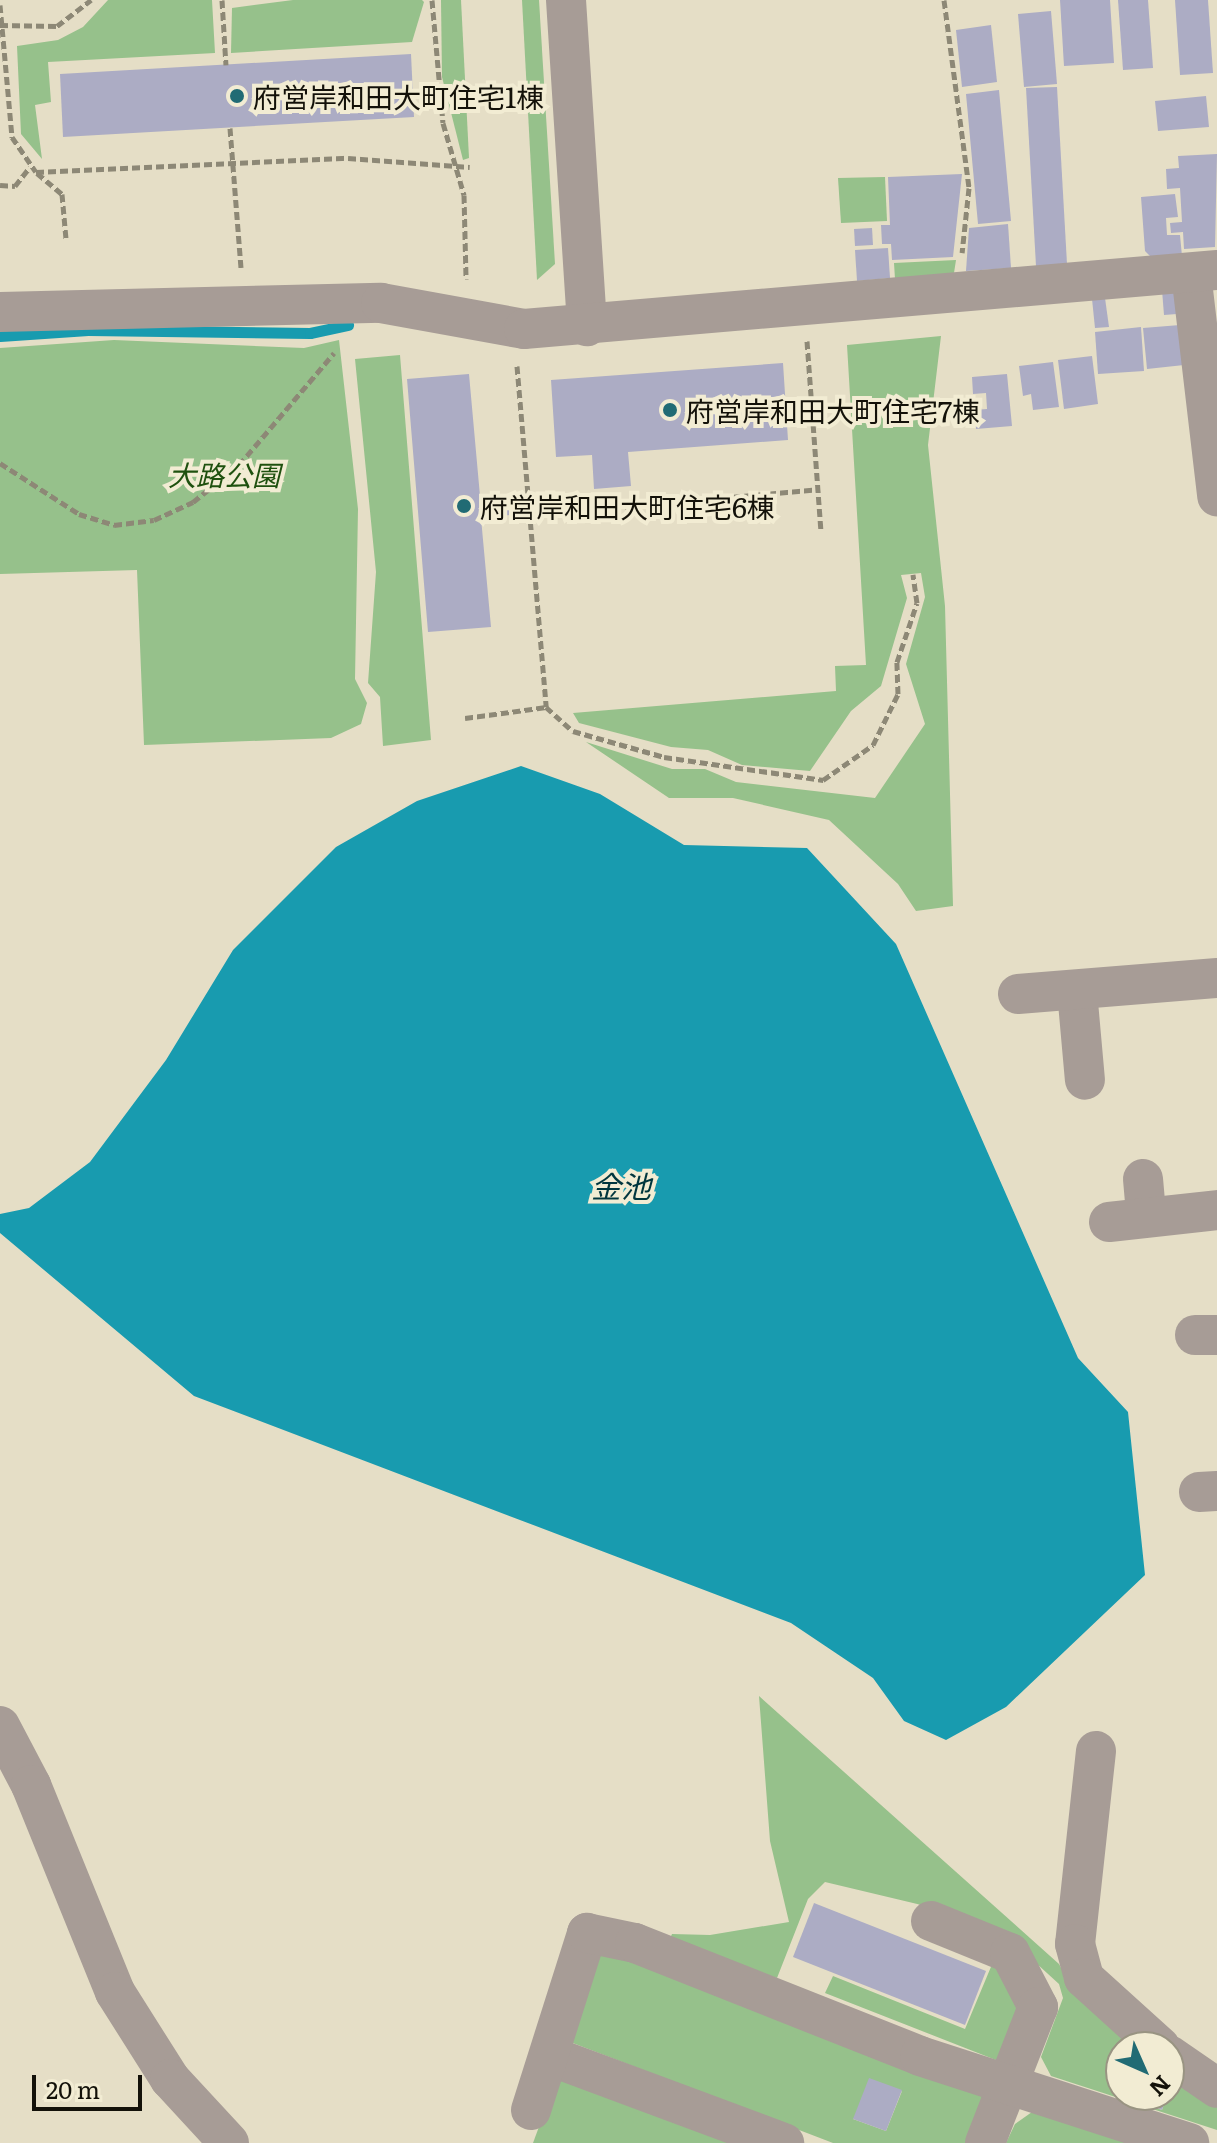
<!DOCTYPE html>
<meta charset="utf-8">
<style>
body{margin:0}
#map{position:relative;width:1217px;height:2143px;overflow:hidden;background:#e5dec6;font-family:Literata,"Noto Sans JP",serif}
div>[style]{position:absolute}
.green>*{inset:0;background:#96c18b}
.water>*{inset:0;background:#189baf}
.stream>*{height:11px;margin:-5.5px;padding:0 5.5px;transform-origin:5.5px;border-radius:5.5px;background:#189baf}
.building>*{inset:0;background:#acacc4}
.path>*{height:5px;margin-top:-2.5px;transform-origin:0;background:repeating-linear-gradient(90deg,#8d8876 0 8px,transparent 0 12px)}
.minor>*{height:40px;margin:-20px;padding:0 20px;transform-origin:20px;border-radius:20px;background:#a79c96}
.dots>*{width:22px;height:22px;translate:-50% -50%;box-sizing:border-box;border:4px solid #f2ecd3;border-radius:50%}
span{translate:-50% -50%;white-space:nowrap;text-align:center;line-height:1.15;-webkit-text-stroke:8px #f2ecd3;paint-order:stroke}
.poi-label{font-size:28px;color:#131109}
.left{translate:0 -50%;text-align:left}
.park-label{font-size:28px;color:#1f510f;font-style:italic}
.water-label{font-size:30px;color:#00363e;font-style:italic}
.north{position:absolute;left:1105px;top:2031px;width:80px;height:80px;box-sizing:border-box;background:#f2ecd3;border:2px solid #999482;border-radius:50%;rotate:135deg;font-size:22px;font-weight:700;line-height:32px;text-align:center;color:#131109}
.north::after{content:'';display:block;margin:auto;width:28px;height:36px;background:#216b74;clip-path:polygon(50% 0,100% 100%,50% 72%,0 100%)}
.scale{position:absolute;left:32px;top:2075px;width:110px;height:36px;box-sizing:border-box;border:4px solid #131109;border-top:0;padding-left:10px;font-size:24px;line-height:28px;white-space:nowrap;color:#131109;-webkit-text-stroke:6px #f2ecd3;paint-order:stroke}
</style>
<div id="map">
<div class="green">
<i style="clip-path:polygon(108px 0,212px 0,215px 53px,48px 62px,51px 102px,35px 105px,42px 159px,21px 134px,17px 46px,58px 40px,83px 27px)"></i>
<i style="clip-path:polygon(293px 0,422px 0,424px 2px,412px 42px,231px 53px,232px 8px)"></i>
<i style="clip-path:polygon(441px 0,461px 0,469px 158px,463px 160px,442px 77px)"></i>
<i style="clip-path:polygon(522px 0,539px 0,555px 264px,537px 280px)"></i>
<i style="clip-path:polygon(885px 177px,887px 221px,841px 223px,838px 178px)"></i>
<i style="clip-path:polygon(956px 260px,954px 273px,895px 279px,894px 263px)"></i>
<i style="clip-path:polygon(941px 336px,928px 445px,945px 606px,953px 906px,916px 911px,898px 884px,829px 820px,733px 798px,669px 798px,586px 742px,672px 769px,705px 769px,736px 782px,875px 798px,925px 724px,906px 664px,925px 597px,921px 573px,901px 575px,907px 598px,881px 686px,851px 711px,810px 771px,742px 765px,708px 750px,671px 747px,579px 723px,573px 713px,836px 691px,835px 666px,866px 665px,847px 345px)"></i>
<i style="clip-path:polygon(114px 340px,304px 348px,339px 340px,358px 509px,355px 679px,367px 703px,361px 724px,331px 738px,144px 745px,137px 570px,0 574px,0 348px)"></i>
<i style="clip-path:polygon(400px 355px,431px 740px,383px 746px,380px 697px,368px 683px,376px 572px,355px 359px)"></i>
<i style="clip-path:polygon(759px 1696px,1059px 1964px,1073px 1990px,1137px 2047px,1121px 2047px,1121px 2095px,1162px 2110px,1174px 2075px,1217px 2104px,1217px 2130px,1051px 2076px,1041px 2057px,1063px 1998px,1059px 1984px,1012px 1941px,934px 1908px,825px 1882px,808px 1899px,777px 1978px,668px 1943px,672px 1934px,710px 1935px,789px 1922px,770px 1841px)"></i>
<i style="clip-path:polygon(evenodd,602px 1944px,986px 2091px,966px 2143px,833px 2143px,565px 2040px,602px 1944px,902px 2091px,886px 2131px,853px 2119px,902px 2091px)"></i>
<i style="clip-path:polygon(993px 1962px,1026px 2003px,1001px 2062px,825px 1993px,833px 1976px,965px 2029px)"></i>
<i style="clip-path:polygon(558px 2075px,741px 2143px,533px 2143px)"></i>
<i style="clip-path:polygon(1032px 2112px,1135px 2143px,1006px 2143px,1015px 2124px)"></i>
</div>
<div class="water">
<i style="clip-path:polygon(521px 766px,600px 794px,684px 845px,807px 848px,896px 944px,1078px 1358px,1128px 1412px,1145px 1575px,1006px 1707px,946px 1740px,904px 1721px,873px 1678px,791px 1623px,194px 1396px,0 1233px,0 1214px,29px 1208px,90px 1162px,166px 1060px,233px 950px,336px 847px,417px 801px)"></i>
</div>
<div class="stream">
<i style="left:0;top:336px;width:88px;rotate:-3.9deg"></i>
<i style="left:88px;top:330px;width:222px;rotate:0.8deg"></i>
<i style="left:310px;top:333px;width:39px;rotate:-12deg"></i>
</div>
<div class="building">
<i style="clip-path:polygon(1060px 0,1110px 0,1114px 63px,1064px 66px)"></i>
<i style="clip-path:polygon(1118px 0,1148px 0,1153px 68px,1123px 70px)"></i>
<i style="clip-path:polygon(1175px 0,1208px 0,1213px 73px,1180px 75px)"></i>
<i style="clip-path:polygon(1051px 11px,1057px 84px,1024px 87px,1018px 14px)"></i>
<i style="clip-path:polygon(991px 25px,997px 82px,962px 87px,956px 30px)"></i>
<i style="clip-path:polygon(411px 54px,414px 117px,63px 137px,60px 74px)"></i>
<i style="clip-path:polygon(1057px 87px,1067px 264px,1036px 266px,1026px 88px)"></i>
<i style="clip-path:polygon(999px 90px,1011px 221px,978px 224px,966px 94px)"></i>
<i style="clip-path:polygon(1206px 96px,1209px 127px,1158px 131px,1155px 101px)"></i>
<i style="clip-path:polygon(1217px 154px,1215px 247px,1184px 249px,1183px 232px,1171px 233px,1170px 223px,1182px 222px,1180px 188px,1167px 189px,1166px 169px,1179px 168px,1178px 156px)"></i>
<i style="clip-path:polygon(962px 174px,953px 257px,892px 260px,891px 244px,882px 244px,881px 225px,890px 225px,888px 177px)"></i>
<i style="clip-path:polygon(1175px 194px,1178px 217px,1166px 218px,1167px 235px,1180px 235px,1182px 256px,1152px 258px,1145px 251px,1141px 197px)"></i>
<i style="clip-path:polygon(1008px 224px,1011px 268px,966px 271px,969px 228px)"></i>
<i style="clip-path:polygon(872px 228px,873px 245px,855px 246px,854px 229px)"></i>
<i style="clip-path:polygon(888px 248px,890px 278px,857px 281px,855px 250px)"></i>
<i style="clip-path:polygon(1175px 289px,1177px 314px,1164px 315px,1162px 290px)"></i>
<i style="clip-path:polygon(1105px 298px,1109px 327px,1095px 328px,1092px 299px)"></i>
<i style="clip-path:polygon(1180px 325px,1184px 365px,1147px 369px,1143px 328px)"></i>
<i style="clip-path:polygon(1141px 327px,1144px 371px,1098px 374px,1095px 332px)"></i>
<i style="clip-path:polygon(1092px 356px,1098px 404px,1064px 409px,1058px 360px)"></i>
<i style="clip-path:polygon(1053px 362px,1059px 407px,1033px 410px,1031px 394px,1023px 396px,1019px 366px)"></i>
<i style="clip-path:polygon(783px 363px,788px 440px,628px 452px,631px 486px,594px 489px,592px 455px,556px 457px,551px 380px)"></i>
<i style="clip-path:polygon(469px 374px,480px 496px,509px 494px,511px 515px,481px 518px,491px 627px,428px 632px,407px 379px)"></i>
<i style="clip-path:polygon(1007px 374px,1012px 426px,976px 429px,974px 410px,987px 409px,986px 393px,973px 394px,972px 377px)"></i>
<i style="clip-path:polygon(814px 1903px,986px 1971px,965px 2025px,793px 1957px)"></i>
<i style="clip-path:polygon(869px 2078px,902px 2090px,886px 2131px,853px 2119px)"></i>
<i style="clip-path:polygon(1129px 2095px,1167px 2095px,1162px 2110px)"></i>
</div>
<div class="path">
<i style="left:222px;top:0;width:65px;rotate:86.5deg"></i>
<i style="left:432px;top:0;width:123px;rotate:84.9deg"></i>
<i style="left:443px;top:123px;width:75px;rotate:73.7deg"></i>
<i style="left:464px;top:195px;width:84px;rotate:88.6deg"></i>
<i style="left:944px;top:0;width:190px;rotate:82.4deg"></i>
<i style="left:969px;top:188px;width:65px;rotate:96.1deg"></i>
<i style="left:0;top:5px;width:133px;rotate:84.8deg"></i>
<i style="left:12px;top:137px;width:42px;rotate:55.6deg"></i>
<i style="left:36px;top:172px;width:312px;rotate:-2.6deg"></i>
<i style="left:348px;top:158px;width:122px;rotate:4.2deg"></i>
<i style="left:0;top:25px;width:57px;rotate:1deg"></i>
<i style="left:57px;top:26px;width:43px;rotate:-37.4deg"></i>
<i style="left:230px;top:128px;width:140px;rotate:85.5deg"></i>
<i style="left:37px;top:173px;width:33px;rotate:40deg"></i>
<i style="left:62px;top:194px;width:45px;rotate:84.9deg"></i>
<i style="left:0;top:185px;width:15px;rotate:4deg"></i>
<i style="left:15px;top:186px;width:24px;rotate:-52deg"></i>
<i style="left:807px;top:341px;width:191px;rotate:85.8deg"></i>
<i style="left:517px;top:366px;width:342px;rotate:85.1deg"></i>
<i style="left:0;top:463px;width:94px;rotate:32.8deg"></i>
<i style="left:79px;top:514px;width:37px;rotate:17deg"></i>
<i style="left:114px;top:525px;width:40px;rotate:-7.1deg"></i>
<i style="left:154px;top:520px;width:43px;rotate:-24.8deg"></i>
<i style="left:193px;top:502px;width:59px;rotate:-38.8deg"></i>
<i style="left:239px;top:465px;width:147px;rotate:-49.7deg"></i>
<i style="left:529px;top:515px;width:290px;rotate:-5.1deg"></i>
<i style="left:465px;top:718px;width:82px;rotate:-7.7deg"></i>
<i style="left:546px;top:707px;width:36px;rotate:42deg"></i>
<i style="left:573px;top:731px;width:95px;rotate:15.9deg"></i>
<i style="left:664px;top:757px;width:161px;rotate:8.2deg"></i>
<i style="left:823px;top:780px;width:61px;rotate:-35deg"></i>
<i style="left:873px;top:745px;width:57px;rotate:-63.9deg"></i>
<i style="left:898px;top:694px;width:32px;rotate:-92deg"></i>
<i style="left:897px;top:662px;width:62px;rotate:-71.3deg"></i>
<i style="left:917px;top:603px;width:29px;rotate:-98deg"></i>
</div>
<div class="minor">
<i style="left:566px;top:0;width:327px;rotate:86.3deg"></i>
<i style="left:1191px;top:273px;width:225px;rotate:83.3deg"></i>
<i style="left:0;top:312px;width:381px;rotate:-1.4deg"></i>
<i style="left:381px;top:303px;width:145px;rotate:10.3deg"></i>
<i style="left:524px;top:329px;width:696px;rotate:-4.87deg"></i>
<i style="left:1077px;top:991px;width:89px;rotate:84.9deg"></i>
<i style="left:1018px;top:994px;width:200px;rotate:-4.6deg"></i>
<i style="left:1143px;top:1179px;width:38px;rotate:85deg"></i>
<i style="left:1109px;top:1222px;width:109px;rotate:-6.3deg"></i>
<i style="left:1195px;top:1335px;width:22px"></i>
<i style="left:1199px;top:1492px;width:18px;rotate:-3deg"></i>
<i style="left:0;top:1726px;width:67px;rotate:62.3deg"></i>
<i style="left:31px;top:1785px;width:223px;rotate:67.9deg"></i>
<i style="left:115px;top:1992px;width:103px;rotate:57.7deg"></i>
<i style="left:170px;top:2079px;width:87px;rotate:47.3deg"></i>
<i style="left:1096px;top:1751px;width:194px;rotate:96.2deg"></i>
<i style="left:1075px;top:1944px;width:35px;rotate:75deg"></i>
<i style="left:1084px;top:1978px;width:103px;rotate:42.2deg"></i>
<i style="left:931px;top:1921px;width:85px;rotate:22.1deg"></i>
<i style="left:1010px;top:1953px;width:61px;rotate:62.6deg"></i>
<i style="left:1038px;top:2007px;width:146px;rotate:111.3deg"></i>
<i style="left:1169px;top:2055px;width:58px;rotate:34.5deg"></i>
<i style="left:550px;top:2056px;width:250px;rotate:20.4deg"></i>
<i style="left:531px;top:2110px;width:186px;rotate:-72.4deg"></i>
<i style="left:587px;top:1933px;width:49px;rotate:11.8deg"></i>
<i style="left:635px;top:1943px;width:307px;rotate:21.6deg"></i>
<i style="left:920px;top:2056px;width:283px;rotate:17.9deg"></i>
</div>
<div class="dots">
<i style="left:237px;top:96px;background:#216b74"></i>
<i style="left:670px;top:410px;background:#216b74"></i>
<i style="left:464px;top:506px;background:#216b74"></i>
</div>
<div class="poi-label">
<span class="left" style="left:253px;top:96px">府営岸和田大町住宅1棟</span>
<span class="left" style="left:686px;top:410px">府営岸和田大町住宅7棟</span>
<span class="left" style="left:480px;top:506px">府営岸和田大町住宅6棟</span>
</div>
<div class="park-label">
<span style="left:224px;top:474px">大路公園</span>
</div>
<div class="water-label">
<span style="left:621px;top:1185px">金池</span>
</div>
<div class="north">N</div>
<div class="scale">20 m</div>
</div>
